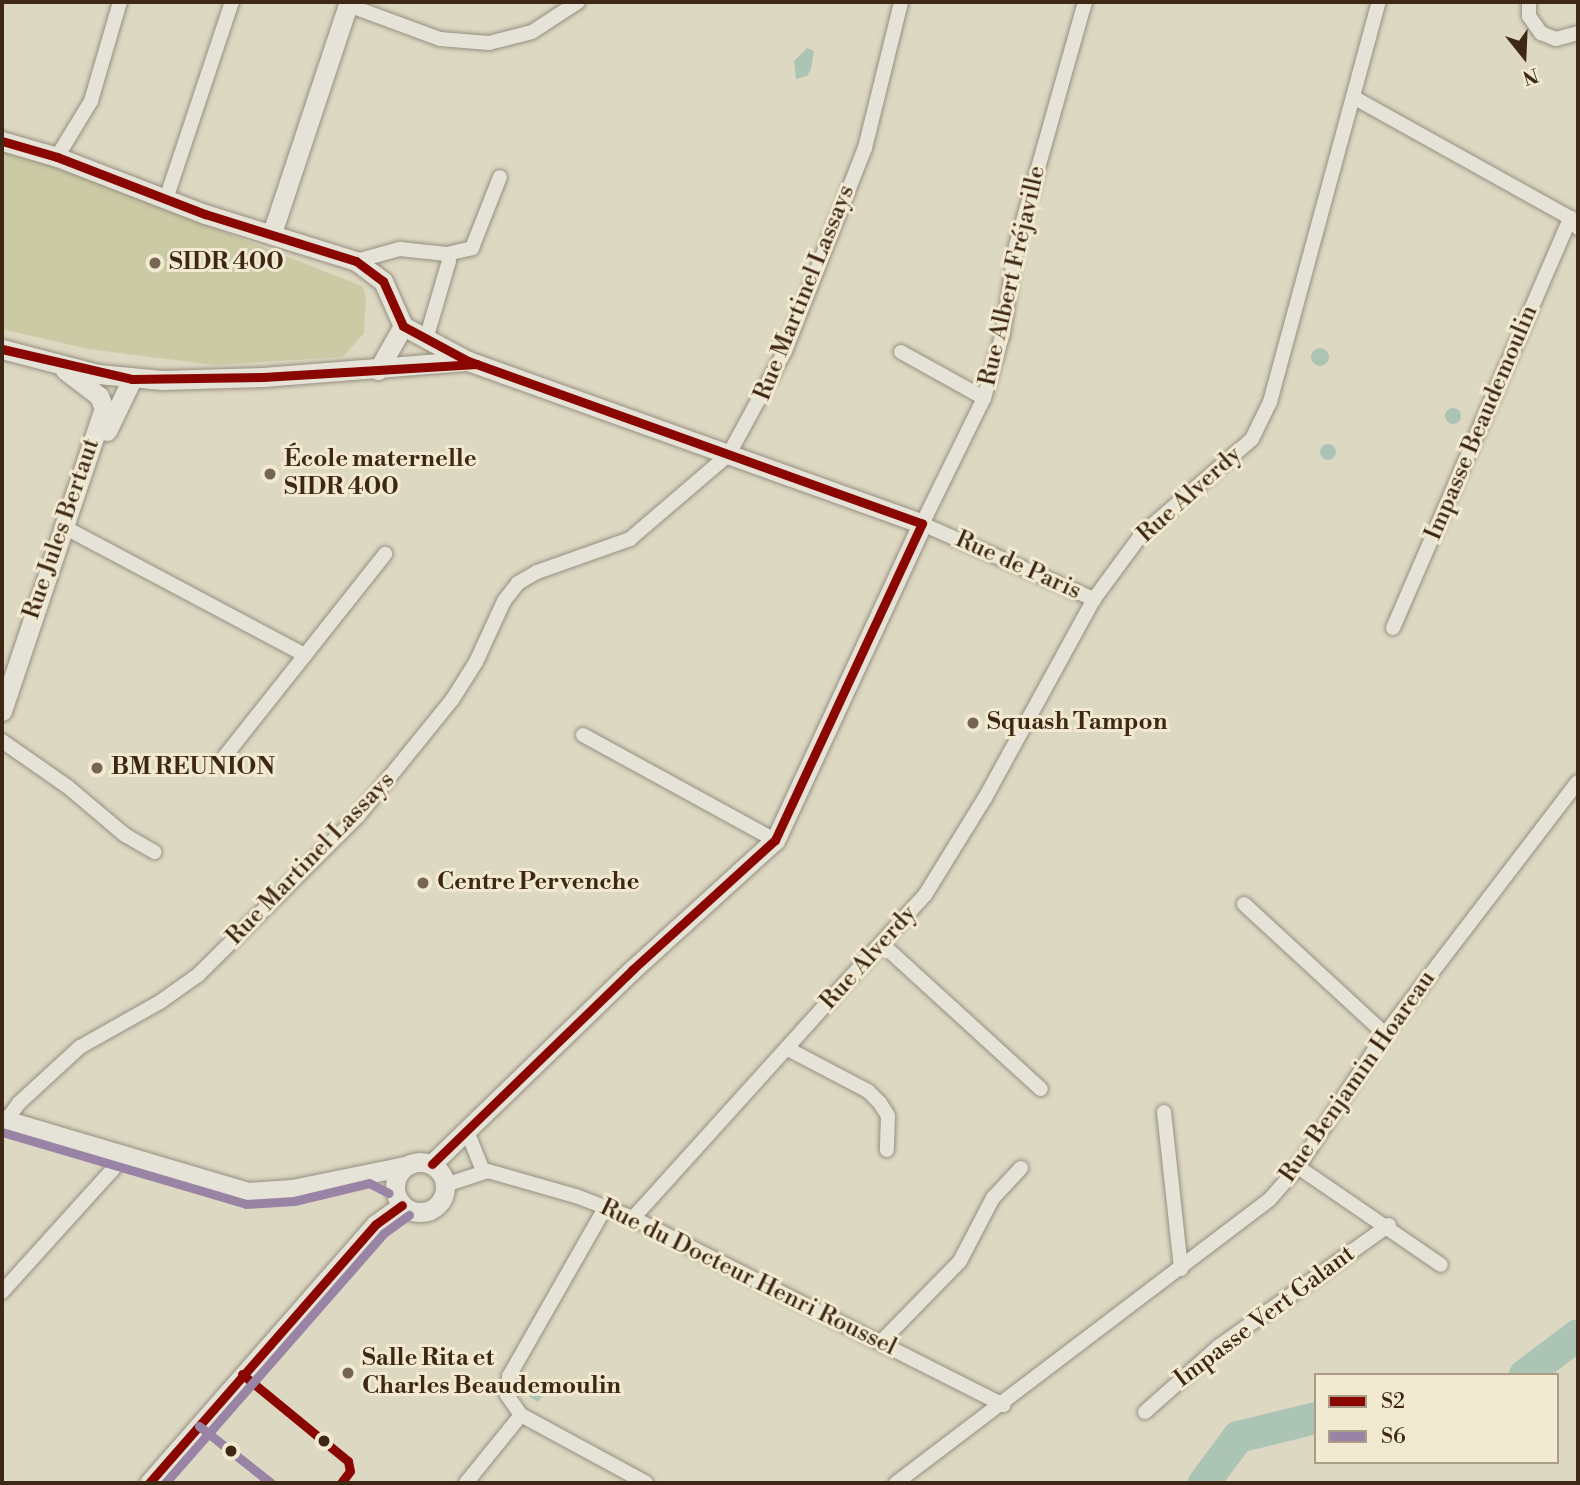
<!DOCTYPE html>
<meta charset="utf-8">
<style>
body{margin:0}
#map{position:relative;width:1580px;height:1485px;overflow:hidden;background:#ddd8c2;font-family:"Libre Bodoni",serif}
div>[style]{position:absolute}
.green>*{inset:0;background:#cacba4}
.water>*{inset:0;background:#acc4b4}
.round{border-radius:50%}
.river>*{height:32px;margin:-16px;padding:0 16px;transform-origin:16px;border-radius:16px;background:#acc4b4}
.roads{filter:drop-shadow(0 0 2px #968f81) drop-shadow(0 0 2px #968f81)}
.street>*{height:14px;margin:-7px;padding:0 7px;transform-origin:7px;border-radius:7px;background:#e5e2d7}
.secondary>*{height:19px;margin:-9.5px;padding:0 9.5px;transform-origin:9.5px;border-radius:9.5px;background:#e5e2d7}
.secondary>.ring{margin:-9.5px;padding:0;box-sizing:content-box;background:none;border:19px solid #e5e2d7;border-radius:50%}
.bus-1>*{height:9px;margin:-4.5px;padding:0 4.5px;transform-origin:4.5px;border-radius:4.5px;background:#890700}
.bus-2>*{height:9px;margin:-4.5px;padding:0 4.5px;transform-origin:4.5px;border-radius:4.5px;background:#9a84a5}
.dots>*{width:19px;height:19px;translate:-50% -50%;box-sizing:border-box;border:4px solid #f1ead0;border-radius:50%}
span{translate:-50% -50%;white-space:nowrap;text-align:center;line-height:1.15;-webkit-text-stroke:6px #f1ead0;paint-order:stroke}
.poi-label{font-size:24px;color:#3f2716;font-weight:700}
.left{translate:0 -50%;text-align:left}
.street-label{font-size:24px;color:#3f2716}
.frame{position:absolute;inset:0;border:4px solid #3f2716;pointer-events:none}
.legend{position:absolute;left:1314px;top:1373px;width:245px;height:91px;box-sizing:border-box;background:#f1ead0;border:2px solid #aa9c86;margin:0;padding:9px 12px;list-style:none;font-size:21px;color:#3f2716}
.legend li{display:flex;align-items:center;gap:14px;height:35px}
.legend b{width:35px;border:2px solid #aa9c86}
.north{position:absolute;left:1489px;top:21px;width:70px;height:70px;-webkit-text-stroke:5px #f1ead0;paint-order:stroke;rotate:162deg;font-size:19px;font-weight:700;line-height:28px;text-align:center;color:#3f2716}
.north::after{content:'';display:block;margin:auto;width:24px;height:32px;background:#3f2716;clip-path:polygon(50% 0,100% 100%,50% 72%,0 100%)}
</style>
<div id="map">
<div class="green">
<i style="clip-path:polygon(2px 151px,32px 157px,362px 286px,366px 296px,364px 333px,343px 357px,214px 365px,88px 349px,2px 329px)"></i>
</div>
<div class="water">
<i style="clip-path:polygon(807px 48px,814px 51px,811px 69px,807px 76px,796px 79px,794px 61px)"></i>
<i class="round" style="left:1311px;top:348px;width:18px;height:18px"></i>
<i class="round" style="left:1445px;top:408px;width:16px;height:16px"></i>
<i class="round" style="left:1320px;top:444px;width:16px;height:16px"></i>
<i style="clip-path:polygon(525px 1382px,544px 1394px,538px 1402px,519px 1390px)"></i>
</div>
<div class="river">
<i style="left:1525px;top:1375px;width:66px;rotate:-37deg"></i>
<i style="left:1204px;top:1483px;width:57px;rotate:-53.5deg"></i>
<i style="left:1238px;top:1437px;width:80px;rotate:-13.7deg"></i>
</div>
<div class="roads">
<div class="street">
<i style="left:1085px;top:2px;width:254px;rotate:105.8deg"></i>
<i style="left:1016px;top:246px;width:88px;rotate:98.5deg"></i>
<i style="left:1003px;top:333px;width:68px;rotate:106.3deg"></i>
<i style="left:984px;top:398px;width:140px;rotate:116.2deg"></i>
<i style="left:922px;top:524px;width:188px;rotate:23.6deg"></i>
<i style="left:1529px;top:2px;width:14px;rotate:90deg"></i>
<i style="left:1529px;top:16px;width:21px;rotate:55deg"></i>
<i style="left:1541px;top:33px;width:16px;rotate:22deg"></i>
<i style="left:1556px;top:39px;width:23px;rotate:-15deg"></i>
<i style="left:348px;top:5px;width:98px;rotate:20.3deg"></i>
<i style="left:440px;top:39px;width:49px;rotate:4.7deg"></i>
<i style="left:489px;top:43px;width:44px;rotate:-14.3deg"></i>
<i style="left:532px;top:32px;width:55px;rotate:-33.1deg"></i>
<i style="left:1353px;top:97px;width:248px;rotate:29.1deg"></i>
<i style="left:1570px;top:218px;width:13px;rotate:51deg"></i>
<i style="left:57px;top:157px;width:66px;rotate:-58.7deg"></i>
<i style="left:91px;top:101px;width:103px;rotate:-73.7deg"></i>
<i style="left:166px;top:199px;width:208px;rotate:-71.5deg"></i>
<i style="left:447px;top:254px;width:26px;rotate:-13deg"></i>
<i style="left:472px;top:248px;width:76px;rotate:-68.5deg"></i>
<i style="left:356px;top:261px;width:46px;rotate:-15.3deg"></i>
<i style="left:400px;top:249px;width:47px;rotate:6.1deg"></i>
<i style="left:447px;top:254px;width:7px;rotate:74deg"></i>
<i style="left:449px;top:261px;width:81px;rotate:106.4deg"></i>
<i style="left:901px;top:352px;width:95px;rotate:29deg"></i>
<i style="left:64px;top:527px;width:273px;rotate:28deg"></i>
<i style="left:1393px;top:628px;width:447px;rotate:-66.6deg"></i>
<i style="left:583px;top:735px;width:219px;rotate:28.7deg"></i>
<i style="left:2px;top:741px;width:80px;rotate:34.9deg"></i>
<i style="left:68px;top:787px;width:75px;rotate:40.1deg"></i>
<i style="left:125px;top:835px;width:34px;rotate:30deg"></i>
<i style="left:225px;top:756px;width:258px;rotate:-51.6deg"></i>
<i style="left:1244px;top:904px;width:192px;rotate:42.7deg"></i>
<i style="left:882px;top:944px;width:215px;rotate:42.4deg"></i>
<i style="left:788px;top:1049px;width:90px;rotate:27.7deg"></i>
<i style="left:868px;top:1091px;width:17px;rotate:45deg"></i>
<i style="left:880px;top:1103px;width:15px;rotate:58deg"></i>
<i style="left:888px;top:1116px;width:34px;rotate:92deg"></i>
<i style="left:1164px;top:1112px;width:158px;rotate:83.8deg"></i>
<i style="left:3px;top:1125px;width:27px;rotate:-54deg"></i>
<i style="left:19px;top:1103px;width:83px;rotate:-42.6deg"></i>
<i style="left:80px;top:1047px;width:92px;rotate:-29.4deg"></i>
<i style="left:160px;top:1002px;width:47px;rotate:-35.4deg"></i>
<i style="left:198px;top:975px;width:226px;rotate:-44.8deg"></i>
<i style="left:358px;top:816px;width:149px;rotate:-51deg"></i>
<i style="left:452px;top:700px;width:45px;rotate:-57.7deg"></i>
<i style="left:476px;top:662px;width:67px;rotate:-65.3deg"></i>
<i style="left:504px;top:601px;width:23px;rotate:-52deg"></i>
<i style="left:518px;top:583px;width:22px;rotate:-30deg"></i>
<i style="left:537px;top:572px;width:99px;rotate:-19.5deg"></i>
<i style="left:630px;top:539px;width:130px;rotate:-40.6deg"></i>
<i style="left:729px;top:454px;width:117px;rotate:-61.5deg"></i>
<i style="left:785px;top:351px;width:218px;rotate:-68.5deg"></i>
<i style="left:865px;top:148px;width:150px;rotate:-76.1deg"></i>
<i style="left:467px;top:1131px;width:43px;rotate:68.2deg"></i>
<i style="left:1298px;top:1167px;width:173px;rotate:34.4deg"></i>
<i style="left:445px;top:1185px;width:45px;rotate:-18deg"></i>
<i style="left:488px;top:1171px;width:91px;rotate:15.9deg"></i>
<i style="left:576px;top:1196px;width:61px;rotate:21.1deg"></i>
<i style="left:633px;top:1218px;width:415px;rotate:26.8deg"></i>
<i style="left:605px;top:1208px;width:193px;rotate:119.7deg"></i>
<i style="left:509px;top:1376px;width:19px;rotate:96deg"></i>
<i style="left:507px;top:1395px;width:24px;rotate:55deg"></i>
<i style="left:521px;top:1415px;width:142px;rotate:28.5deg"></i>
<i style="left:633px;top:1218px;width:435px;rotate:-47.9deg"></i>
<i style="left:925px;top:895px;width:114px;rotate:-58.3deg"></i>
<i style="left:985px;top:798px;width:227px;rotate:-61.3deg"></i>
<i style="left:1094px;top:599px;width:81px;rotate:-53.6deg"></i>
<i style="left:1142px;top:534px;width:145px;rotate:-40.8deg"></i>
<i style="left:1252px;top:439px;width:41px;rotate:-64.1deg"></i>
<i style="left:1270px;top:402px;width:415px;rotate:-74.8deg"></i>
<i style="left:2px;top:1292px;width:185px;rotate:-47.9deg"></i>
<i style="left:882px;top:1341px;width:112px;rotate:-45.7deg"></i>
<i style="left:960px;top:1261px;width:71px;rotate:-62.4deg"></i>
<i style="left:993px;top:1198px;width:41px;rotate:-47deg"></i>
<i style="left:1145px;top:1412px;width:98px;rotate:-41.7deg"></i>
<i style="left:1218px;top:1347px;width:210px;rotate:-35.5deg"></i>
<i style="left:466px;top:1483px;width:87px;rotate:-51deg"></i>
<i style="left:896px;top:1483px;width:470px;rotate:-37.2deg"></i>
<i style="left:1270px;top:1199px;width:43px;rotate:-48.8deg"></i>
<i style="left:1298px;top:1167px;width:159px;rotate:-56.8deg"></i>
<i style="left:1385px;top:1034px;width:317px;rotate:-52.6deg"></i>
</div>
<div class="secondary">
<i style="left:2px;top:141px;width:57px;rotate:16.2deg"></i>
<i style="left:57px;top:157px;width:159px;rotate:21.1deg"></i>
<i style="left:205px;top:214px;width:158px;rotate:17.3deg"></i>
<i style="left:356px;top:261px;width:34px;rotate:37deg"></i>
<i style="left:383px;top:281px;width:49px;rotate:66deg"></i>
<i style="left:403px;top:326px;width:74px;rotate:28.3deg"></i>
<i style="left:468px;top:361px;width:482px;rotate:19.7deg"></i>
<i style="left:922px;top:524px;width:349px;rotate:114.9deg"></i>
<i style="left:775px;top:840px;width:193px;rotate:137.7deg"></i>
<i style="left:632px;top:970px;width:279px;rotate:135.9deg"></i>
<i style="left:272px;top:233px;width:243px;rotate:-71.6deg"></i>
<i style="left:2px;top:349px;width:99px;rotate:14.6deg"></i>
<i style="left:98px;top:374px;width:64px;rotate:5.4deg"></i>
<i style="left:162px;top:380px;width:101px;rotate:-1.7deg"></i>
<i style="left:263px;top:377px;width:206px;rotate:-4.5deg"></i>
<i style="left:378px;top:370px;width:51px;rotate:-60.4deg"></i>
<i style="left:107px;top:431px;width:58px;rotate:-64.3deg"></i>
<i style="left:2px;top:711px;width:320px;rotate:-71.4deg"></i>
<i style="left:104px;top:408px;width:13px;rotate:-113deg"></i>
<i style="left:99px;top:396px;width:43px;rotate:-142.6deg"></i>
<i style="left:2px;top:1119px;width:257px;rotate:16.5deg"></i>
<i style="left:248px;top:1192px;width:44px;rotate:-3.9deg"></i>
<i style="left:292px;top:1189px;width:115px;rotate:-11.5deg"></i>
<i class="ring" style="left:395px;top:1162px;width:31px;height:31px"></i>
<i style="left:149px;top:1483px;width:344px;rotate:-48.8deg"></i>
<i style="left:376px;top:1224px;width:32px;rotate:-36deg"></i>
</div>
</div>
<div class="bus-1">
<i style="left:2px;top:141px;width:57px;rotate:16.2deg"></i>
<i style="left:57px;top:157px;width:159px;rotate:21.1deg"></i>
<i style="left:205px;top:214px;width:158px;rotate:17.3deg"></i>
<i style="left:356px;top:261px;width:34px;rotate:37deg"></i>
<i style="left:383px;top:281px;width:49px;rotate:66deg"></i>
<i style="left:403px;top:326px;width:74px;rotate:28.3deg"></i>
<i style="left:468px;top:361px;width:482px;rotate:19.7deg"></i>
<i style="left:2px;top:349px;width:133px;rotate:13deg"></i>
<i style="left:132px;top:379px;width:131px;rotate:-0.9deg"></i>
<i style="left:263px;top:377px;width:214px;rotate:-3.5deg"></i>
<i style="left:432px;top:1164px;width:279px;rotate:-44.1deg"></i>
<i style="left:632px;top:970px;width:193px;rotate:-42.3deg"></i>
<i style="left:775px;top:840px;width:349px;rotate:-65.1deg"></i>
<i style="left:242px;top:1374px;width:137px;rotate:39.4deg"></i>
<i style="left:348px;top:1461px;width:10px;rotate:79deg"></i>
<i style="left:350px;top:1471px;width:15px;rotate:127deg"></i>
<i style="left:149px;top:1483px;width:344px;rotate:-48.8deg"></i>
<i style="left:376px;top:1224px;width:32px;rotate:-36deg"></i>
</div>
<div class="bus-2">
<i style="left:2px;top:1132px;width:254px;rotate:16.4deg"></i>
<i style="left:246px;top:1204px;width:48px;rotate:-3.6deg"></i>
<i style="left:294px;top:1201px;width:77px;rotate:-13.5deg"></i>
<i style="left:369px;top:1183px;width:22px;rotate:27deg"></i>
<i style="left:199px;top:1426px;width:92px;rotate:38.4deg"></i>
<i style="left:165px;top:1483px;width:332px;rotate:-48.8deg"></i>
<i style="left:384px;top:1233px;width:31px;rotate:-36deg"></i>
</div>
<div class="dots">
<i style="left:155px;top:263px;background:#766552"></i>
<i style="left:270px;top:474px;background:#766552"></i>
<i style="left:973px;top:723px;background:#766552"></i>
<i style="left:97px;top:768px;background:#766552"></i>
<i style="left:423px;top:883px;background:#766552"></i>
<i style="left:348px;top:1373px;background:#766552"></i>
<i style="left:324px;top:1441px;background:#3f2716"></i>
<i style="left:231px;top:1451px;background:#3f2716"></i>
</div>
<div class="poi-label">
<span class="left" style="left:169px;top:263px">SIDR 400</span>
<span class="left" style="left:284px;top:474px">École maternelle<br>SIDR 400</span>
<span class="left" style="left:987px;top:723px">Squash Tampon</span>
<span class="left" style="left:111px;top:768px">BM REUNION</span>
<span class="left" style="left:437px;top:883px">Centre Pervenche</span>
<span class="left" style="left:362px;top:1373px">Salle Rita et<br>Charles Beaudemoulin</span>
</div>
<div class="street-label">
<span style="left:1013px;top:276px;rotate:-77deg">Rue Albert Fréjaville</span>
<span style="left:805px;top:293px;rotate:-68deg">Rue Martinel Lassays</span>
<span style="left:1482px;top:423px;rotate:-67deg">Impasse Beaudemoulin</span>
<span style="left:1190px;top:495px;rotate:-42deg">Rue Alverdy</span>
<span style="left:62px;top:529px;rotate:-71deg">Rue Jules Bertaut</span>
<span style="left:1018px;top:566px;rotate:24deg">Rue de Paris</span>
<span style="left:311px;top:859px;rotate:-46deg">Rue Martinel Lassays</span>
<span style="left:869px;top:958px;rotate:-48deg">Rue Alverdy</span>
<span style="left:1358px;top:1077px;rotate:-55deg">Rue Benjamin Hoareau</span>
<span style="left:748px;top:1278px;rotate:26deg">Rue du Docteur Henri Roussel</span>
<span style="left:1265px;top:1317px;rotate:-37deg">Impasse Vert Galant</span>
</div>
<div class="frame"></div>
<ul class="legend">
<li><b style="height:9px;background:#890700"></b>S2</li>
<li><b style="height:9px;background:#9a84a5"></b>S6</li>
</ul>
<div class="north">N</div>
</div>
